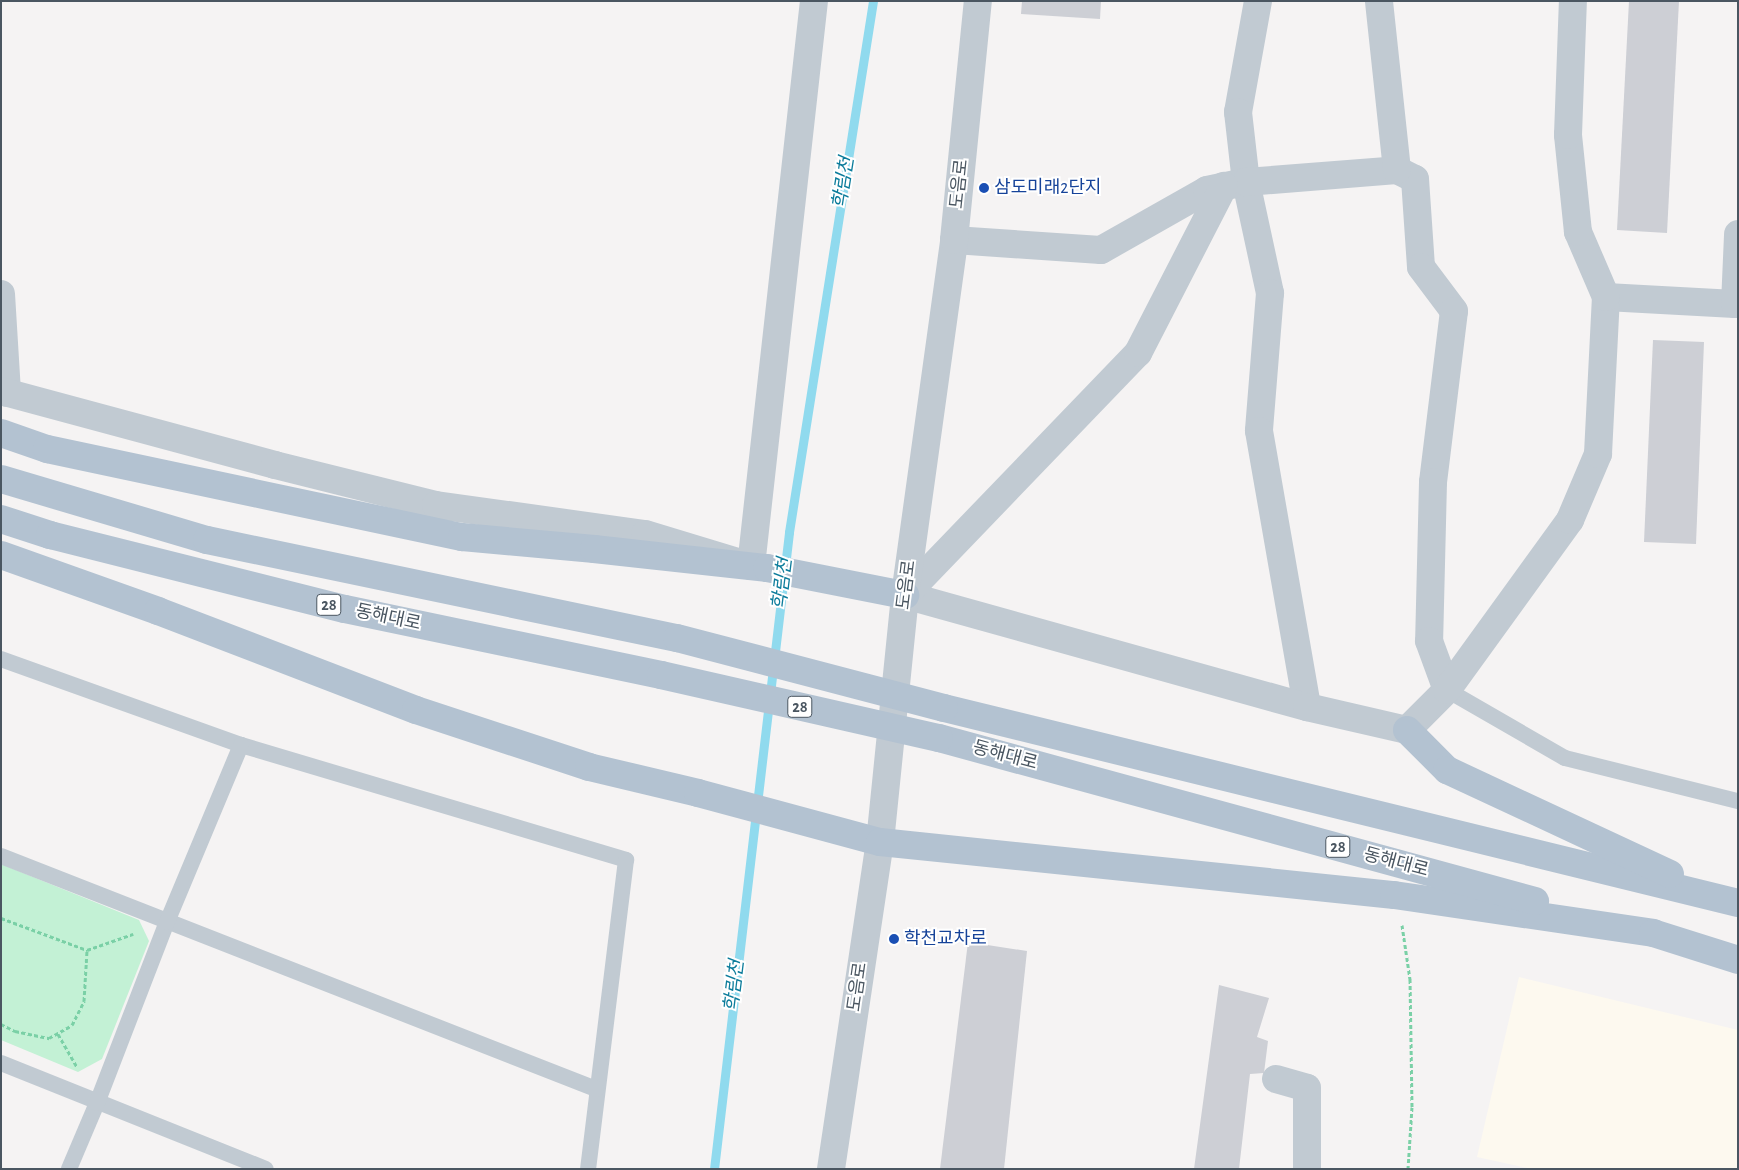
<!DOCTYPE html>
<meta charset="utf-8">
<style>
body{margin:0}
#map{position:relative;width:1739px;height:1170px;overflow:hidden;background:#f5f3f3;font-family:"Alegreya Sans","Noto Sans KR",sans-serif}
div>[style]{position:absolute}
.commercial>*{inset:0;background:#fdf9ef}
.green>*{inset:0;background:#c3f1d5}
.stream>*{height:9px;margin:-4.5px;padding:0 4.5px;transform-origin:4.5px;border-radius:4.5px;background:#90daee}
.building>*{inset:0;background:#cdcfd5}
.path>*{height:3px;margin-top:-1.5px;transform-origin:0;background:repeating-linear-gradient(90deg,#7ad0a6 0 4px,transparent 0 6.5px)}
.lane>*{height:16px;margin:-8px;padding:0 8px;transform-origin:8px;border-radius:8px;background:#c1cad2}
.street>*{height:28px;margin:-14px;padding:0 14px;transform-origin:14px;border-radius:14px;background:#c1cad2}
.primary>*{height:28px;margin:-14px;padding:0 14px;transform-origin:14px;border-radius:14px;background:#b3c2d1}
.primary-bridge>*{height:28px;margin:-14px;padding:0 14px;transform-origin:14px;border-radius:14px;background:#b3c2d1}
.dots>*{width:14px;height:14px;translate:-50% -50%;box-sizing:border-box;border:2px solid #fff;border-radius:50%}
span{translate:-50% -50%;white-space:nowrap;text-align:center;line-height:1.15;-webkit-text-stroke:4px #fff;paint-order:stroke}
.shield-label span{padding:1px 4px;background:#fff;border:1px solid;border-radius:4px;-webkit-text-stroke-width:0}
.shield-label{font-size:16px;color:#4a5661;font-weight:700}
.street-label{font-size:18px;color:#4a5661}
.transit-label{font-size:18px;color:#164399}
.left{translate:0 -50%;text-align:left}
.water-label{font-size:19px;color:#0c7c9b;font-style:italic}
.frame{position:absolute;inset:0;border:2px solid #4a5661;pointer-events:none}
</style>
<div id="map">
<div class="commercial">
<i style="clip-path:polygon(1519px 977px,1738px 1030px,1738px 1169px,1532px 1169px,1477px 1157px)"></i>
</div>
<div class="green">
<i style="clip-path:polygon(1px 864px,139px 920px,149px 941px,102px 1059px,78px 1072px,1px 1040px)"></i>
</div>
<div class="stream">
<i style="left:714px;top:1169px;width:641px;rotate:-83.28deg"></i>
<i style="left:789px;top:532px;width:538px;rotate:-81.01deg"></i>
</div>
<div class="building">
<i style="clip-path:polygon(1022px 1px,1101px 1px,1100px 19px,1021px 14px)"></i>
<i style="clip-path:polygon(1629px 1px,1679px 1px,1667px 233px,1617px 230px)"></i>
<i style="clip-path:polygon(1653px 340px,1704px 342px,1696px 544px,1644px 542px)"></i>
<i style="clip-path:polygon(968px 942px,1027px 951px,1004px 1169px,940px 1169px)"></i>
<i style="clip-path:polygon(1219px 985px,1269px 998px,1257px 1037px,1268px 1041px,1264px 1073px,1250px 1074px,1239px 1169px,1194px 1169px)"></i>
</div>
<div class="path">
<i style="left:1px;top:918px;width:92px;rotate:20.4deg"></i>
<i style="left:1402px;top:925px;width:55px;rotate:81.6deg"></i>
<i style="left:1410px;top:979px;width:128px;rotate:89.1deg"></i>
<i style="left:1412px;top:1107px;width:62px;rotate:93.7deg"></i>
<i style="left:1px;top:1024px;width:16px;rotate:27deg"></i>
<i style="left:15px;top:1031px;width:35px;rotate:12deg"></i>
<i style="left:49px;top:1038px;width:26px;rotate:-29deg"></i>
<i style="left:72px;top:1025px;width:27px;rotate:-63deg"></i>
<i style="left:84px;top:1001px;width:51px;rotate:-86.6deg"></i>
<i style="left:87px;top:950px;width:49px;rotate:-19.2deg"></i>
<i style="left:58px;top:1034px;width:38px;rotate:60deg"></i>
</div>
<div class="lane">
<i style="left:1px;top:659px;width:255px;rotate:19.7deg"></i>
<i style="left:241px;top:745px;width:402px;rotate:16.6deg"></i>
<i style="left:626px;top:860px;width:311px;rotate:97deg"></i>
<i style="left:1447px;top:690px;width:136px;rotate:30deg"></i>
<i style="left:1565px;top:758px;width:178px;rotate:14deg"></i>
<i style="left:1px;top:856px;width:639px;rotate:21.39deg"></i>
<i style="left:1px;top:1063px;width:285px;rotate:21.8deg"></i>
<i style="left:69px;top:1169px;width:72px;rotate:-67deg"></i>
<i style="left:97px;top:1103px;width:194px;rotate:-68.9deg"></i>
<i style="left:167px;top:922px;width:192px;rotate:-67.3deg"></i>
</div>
<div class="street">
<i style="left:1258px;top:1px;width:113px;rotate:100.2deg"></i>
<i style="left:1238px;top:112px;width:70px;rotate:83.5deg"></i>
<i style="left:1246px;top:182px;width:114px;rotate:77.8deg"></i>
<i style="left:1270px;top:293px;width:138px;rotate:94.6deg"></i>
<i style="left:1259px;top:431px;width:280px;rotate:80.1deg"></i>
<i style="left:1397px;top:170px;width:20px;rotate:27deg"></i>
<i style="left:1415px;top:179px;width:88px;rotate:86.1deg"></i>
<i style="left:1421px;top:267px;width:55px;rotate:53.1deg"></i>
<i style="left:1454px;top:311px;width:172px;rotate:97deg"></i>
<i style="left:1433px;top:482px;width:159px;rotate:91.4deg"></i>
<i style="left:1429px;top:641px;width:52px;rotate:69.8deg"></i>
<i style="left:954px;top:240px;width:147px;rotate:3.9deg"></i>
<i style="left:1101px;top:250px;width:122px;rotate:-29.5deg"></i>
<i style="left:1207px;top:190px;width:40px;rotate:-12deg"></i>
<i style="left:1246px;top:182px;width:151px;rotate:-4.5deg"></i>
<i style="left:1397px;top:170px;width:170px;rotate:-96.1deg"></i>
<i style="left:1px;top:294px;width:99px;rotate:86.5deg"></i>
<i style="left:1606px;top:297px;width:129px;rotate:3.1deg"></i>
<i style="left:1735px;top:304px;width:70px;rotate:-87.5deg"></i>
<i style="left:1px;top:391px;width:284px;rotate:15.1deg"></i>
<i style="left:275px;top:465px;width:166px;rotate:14deg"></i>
<i style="left:436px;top:505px;width:211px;rotate:7.9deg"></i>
<i style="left:645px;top:534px;width:111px;rotate:16.8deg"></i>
<i style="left:751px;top:566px;width:569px;rotate:-83.64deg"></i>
<i style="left:905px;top:595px;width:417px;rotate:15.6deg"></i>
<i style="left:1307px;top:707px;width:103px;rotate:13deg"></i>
<i style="left:1407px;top:730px;width:57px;rotate:-45deg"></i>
<i style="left:1447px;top:690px;width:210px;rotate:-54.1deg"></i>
<i style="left:1570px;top:520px;width:72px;rotate:-67deg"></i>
<i style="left:1598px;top:454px;width:157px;rotate:-87.1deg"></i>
<i style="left:1606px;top:297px;width:71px;rotate:-113.3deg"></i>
<i style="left:1578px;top:232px;width:98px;rotate:-95.9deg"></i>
<i style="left:1568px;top:135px;width:134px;rotate:-87.9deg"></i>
<i style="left:905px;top:595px;width:336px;rotate:-46.1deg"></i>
<i style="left:1138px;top:353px;width:188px;rotate:-62.8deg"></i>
<i style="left:1276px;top:1079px;width:32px;rotate:16deg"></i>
<i style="left:1307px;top:1088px;width:81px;rotate:90deg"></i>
<i style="left:831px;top:1169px;width:331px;rotate:-81.5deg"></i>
<i style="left:880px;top:842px;width:248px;rotate:-84.2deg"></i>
<i style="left:905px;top:595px;width:358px;rotate:-82.1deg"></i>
<i style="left:954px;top:240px;width:240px;rotate:-84.3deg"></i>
</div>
<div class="primary">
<i style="left:1px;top:433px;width:49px;rotate:19.2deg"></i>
<i style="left:47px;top:449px;width:424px;rotate:12deg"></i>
<i style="left:462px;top:537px;width:133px;rotate:5.2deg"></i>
<i style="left:594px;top:549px;width:174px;rotate:6.3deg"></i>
<i style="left:767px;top:568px;width:141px;rotate:11.1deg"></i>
<i style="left:1px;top:479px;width:215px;rotate:16.5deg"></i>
<i style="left:207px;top:540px;width:480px;rotate:11.8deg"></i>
<i style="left:1px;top:519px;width:52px;rotate:18.1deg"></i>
<i style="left:50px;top:535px;width:304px;rotate:14.1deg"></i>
<i style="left:345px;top:609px;width:323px;rotate:11.8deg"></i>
<i style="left:1px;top:555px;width:167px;rotate:19.6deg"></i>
<i style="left:158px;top:611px;width:276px;rotate:21deg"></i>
<i style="left:416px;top:710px;width:182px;rotate:18.2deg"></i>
<i style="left:589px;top:767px;width:112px;rotate:13.4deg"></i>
<i style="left:698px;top:793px;width:188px;rotate:15.1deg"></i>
<i style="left:880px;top:842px;width:517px;rotate:5.89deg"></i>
<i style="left:1394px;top:895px;width:262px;rotate:8.3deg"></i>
<i style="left:1653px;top:933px;width:89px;rotate:17.6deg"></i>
<i style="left:944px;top:708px;width:818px;rotate:13.8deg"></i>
<i style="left:1407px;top:730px;width:57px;rotate:45deg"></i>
<i style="left:1447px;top:770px;width:246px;rotate:25deg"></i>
<i style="left:939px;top:738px;width:618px;rotate:15.3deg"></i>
</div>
<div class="primary-bridge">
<i style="left:677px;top:638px;width:276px;rotate:14.7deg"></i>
<i style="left:661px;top:675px;width:285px;rotate:12.8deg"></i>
</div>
<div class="dots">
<i style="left:984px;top:188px;background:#1a4fb4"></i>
<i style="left:894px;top:939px;background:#1a4fb4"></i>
</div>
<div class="shield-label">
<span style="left:329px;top:605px">28</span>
<span style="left:800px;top:707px">28</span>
<span style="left:1338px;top:847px">28</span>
</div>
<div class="street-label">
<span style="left:960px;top:184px;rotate:-84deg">도음로</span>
<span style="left:907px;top:585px;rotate:-83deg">도음로</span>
<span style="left:388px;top:618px;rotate:12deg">동해대로</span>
<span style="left:1005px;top:756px;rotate:15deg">동해대로</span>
<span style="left:1396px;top:863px;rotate:15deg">동해대로</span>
<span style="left:858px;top:987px;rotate:-82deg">도음로</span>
</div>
<div class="transit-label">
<span class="left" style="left:994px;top:188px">삼도미래2단지</span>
<span class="left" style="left:904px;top:939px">학천교차로</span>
</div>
<div class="water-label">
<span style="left:844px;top:183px;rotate:-81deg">학림천</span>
<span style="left:783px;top:584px;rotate:-83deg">학림천</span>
<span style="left:735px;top:986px;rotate:-83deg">학림천</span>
</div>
<div class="frame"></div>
</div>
